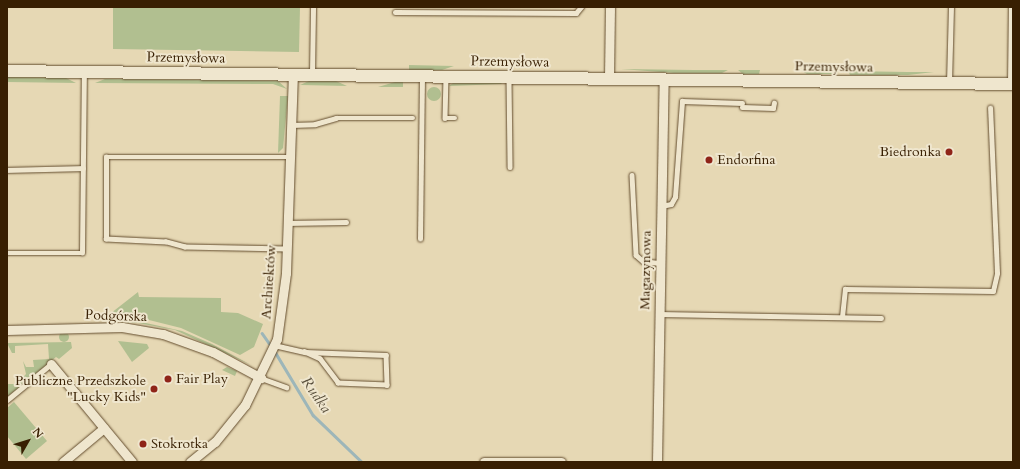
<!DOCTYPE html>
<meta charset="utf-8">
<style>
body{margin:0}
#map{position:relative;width:1020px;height:469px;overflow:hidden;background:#e6d8b4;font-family:Cardo,serif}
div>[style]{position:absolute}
.green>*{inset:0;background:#b1bf90}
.round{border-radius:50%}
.stream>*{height:2.5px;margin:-1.25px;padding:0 1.25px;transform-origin:1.25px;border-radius:1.25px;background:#9db6b9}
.roads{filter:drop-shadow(0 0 1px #644d2e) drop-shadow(0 0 1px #644d2e)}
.lane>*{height:4.5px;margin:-2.25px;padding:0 2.25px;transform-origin:2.25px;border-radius:2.25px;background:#efe6ce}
.street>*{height:9px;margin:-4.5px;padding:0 4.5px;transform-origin:4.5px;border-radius:4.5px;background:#efe6ce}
.secondary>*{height:12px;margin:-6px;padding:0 6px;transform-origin:6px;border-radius:6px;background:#efe6ce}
.dots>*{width:11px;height:11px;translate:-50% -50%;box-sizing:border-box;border:2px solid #efe6ce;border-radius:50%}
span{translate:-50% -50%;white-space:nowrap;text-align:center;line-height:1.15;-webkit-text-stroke:4px #efe6ce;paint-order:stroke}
.street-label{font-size:14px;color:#381f02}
.poi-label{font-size:14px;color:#381f02}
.right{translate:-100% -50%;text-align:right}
.left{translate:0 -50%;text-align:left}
.water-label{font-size:15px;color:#564c39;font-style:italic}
.frame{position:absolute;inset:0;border:8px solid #381f02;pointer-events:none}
.north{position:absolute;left:8px;top:421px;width:40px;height:40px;-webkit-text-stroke:3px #efe6ce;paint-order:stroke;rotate:51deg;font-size:11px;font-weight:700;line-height:16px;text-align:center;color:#381f02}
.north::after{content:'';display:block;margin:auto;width:14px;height:18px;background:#381f02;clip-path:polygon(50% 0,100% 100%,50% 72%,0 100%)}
</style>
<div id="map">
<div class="green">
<i style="clip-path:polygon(113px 7px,300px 7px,299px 52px,113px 49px)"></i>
<i style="clip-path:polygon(409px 65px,454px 66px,442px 70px,409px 70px)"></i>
<i style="clip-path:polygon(621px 69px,694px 70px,728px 70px,722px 73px,674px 73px)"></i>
<i style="clip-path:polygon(738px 70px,760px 70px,759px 74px,743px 74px)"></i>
<i style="clip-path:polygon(800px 70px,838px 71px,836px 74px,807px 74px)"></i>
<i style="clip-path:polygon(848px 71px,908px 72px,934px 72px,908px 75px,850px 75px)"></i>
<i style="clip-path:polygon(7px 77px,66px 78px,76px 83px,7px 82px)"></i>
<i style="clip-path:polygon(105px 79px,278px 81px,287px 89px,273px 84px,95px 83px)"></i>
<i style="clip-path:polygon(309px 81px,336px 81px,347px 86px,300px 85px)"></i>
<i style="clip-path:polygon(395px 82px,403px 82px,403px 87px,378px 87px)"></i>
<i style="clip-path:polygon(453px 83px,501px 83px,502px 84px,449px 86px)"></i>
<i class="round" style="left:427px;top:87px;width:14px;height:14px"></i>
<i style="clip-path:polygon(280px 96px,288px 96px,283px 148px,278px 153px)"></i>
<i style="clip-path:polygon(138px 292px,139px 297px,221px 298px,221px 312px,238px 313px,263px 324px,254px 347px,240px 355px,181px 328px,145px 319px,106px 317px)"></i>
<i style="clip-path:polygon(103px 321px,121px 321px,146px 323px,182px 331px,212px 344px,251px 365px,175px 330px,138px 323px)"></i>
<i class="round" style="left:59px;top:332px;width:10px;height:10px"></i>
<i style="clip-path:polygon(118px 341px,147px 344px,149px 348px,132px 362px)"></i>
<i style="clip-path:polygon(71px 342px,72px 348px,59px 359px,56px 357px,7px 397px,7px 384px,17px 384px,26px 374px,23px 361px,26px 367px,34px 367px,33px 360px,49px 359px,48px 344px,15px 346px,15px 353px,12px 353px,7px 343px)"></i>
<i style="clip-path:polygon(227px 367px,237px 371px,235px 376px,222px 370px)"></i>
<i style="clip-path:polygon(14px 402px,47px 441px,26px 459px,7px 436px,7px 408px)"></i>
</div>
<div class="stream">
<i style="left:262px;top:333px;width:16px;rotate:55deg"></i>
<i style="left:274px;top:350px;width:76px;rotate:59deg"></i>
<i style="left:313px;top:415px;width:68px;rotate:43.8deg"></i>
</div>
<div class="roads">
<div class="lane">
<i style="left:395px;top:12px;width:181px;rotate:0.3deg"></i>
<i style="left:576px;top:13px;width:8px;rotate:-50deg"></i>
<i style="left:312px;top:73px;width:66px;rotate:-89.1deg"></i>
<i style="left:446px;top:77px;width:41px;rotate:91.4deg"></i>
<i style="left:445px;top:118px;width:10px"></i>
<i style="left:509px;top:79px;width:88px;rotate:89.3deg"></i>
<i style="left:949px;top:83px;width:76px;rotate:-88.5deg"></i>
<i style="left:1010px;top:84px;width:77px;rotate:-89.3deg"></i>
<i style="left:742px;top:107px;width:31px;rotate:2deg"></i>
<i style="left:773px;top:108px;width:5px;rotate:-79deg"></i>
<i style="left:291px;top:125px;width:24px;rotate:-2deg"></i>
<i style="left:315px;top:124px;width:22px;rotate:-16deg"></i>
<i style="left:336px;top:118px;width:77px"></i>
<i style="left:7px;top:170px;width:76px;rotate:-1.5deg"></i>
<i style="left:632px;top:175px;width:80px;rotate:87.1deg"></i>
<i style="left:636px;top:255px;width:9px;rotate:41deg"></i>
<i style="left:643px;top:261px;width:17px;rotate:7deg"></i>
<i style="left:661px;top:206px;width:10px;rotate:-11deg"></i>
<i style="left:671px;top:204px;width:8px;rotate:-60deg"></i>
<i style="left:675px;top:197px;width:96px;rotate:-85.8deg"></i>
<i style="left:682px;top:101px;width:60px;rotate:1.9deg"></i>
<i style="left:286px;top:223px;width:60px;rotate:-1deg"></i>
<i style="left:420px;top:239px;width:161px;rotate:-89.3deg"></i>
<i style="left:286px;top:249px;width:101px;rotate:-178.9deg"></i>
<i style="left:185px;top:247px;width:20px;rotate:-165deg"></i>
<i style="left:166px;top:242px;width:60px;rotate:-177.1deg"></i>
<i style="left:106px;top:239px;width:82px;rotate:-90deg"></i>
<i style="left:106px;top:157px;width:182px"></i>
<i style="left:7px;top:253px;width:75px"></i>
<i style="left:82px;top:253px;width:179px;rotate:-89.4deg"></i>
<i style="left:659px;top:314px;width:222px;rotate:1deg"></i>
<i style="left:842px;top:317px;width:28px;rotate:-84deg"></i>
<i style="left:845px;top:289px;width:148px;rotate:0.8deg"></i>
<i style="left:993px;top:291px;width:18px;rotate:-77deg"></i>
<i style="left:997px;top:273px;width:165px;rotate:-92.4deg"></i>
<i style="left:274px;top:345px;width:32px;rotate:13deg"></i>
<i style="left:305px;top:352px;width:81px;rotate:2.1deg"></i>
<i style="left:386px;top:355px;width:30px;rotate:88deg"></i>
<i style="left:387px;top:385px;width:49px;rotate:-177.7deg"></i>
<i style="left:338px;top:383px;width:30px;rotate:-127deg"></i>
<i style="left:320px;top:359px;width:17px;rotate:-155deg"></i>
<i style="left:261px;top:378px;width:27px;rotate:20deg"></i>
<i style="left:7px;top:400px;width:57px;rotate:-39.3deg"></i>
</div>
<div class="street">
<i style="left:609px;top:78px;width:71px;rotate:-89.2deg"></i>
<i style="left:7px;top:330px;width:115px;rotate:-1.5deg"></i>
<i style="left:122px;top:327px;width:42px;rotate:9.7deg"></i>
<i style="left:163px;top:334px;width:53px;rotate:19.8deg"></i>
<i style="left:213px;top:352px;width:55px;rotate:28.4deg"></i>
<i style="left:51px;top:364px;width:127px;rotate:50.4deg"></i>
<i style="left:63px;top:462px;width:53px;rotate:-39.7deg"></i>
<i style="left:190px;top:462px;width:32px;rotate:-39deg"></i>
<i style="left:215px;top:442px;width:48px;rotate:-51deg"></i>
<i style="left:245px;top:405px;width:73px;rotate:-64.1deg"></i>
<i style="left:277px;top:339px;width:67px;rotate:-82.2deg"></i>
<i style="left:286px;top:273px;width:198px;rotate:-88deg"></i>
<i style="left:484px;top:462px;width:77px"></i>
<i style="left:657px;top:462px;width:383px;rotate:-89deg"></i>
</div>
<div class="secondary">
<i style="left:7px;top:71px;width:1006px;rotate:0.74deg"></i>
</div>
</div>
<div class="dots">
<i style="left:949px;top:152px;background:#8f2418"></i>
<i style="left:709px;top:160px;background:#8f2418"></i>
<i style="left:168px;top:379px;background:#8f2418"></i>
<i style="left:154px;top:389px;background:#8f2418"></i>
<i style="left:143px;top:444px;background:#8f2418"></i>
</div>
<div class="street-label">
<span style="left:186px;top:58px;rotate:1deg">Przemysłowa</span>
<span style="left:510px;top:62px;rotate:1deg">Przemysłowa</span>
<span style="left:834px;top:67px;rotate:1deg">Przemysłowa</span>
<span style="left:646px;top:270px;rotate:-89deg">Magazynowa</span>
<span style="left:269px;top:282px;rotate:-86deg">Architektów</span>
<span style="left:116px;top:316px;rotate:2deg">Podgórska</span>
</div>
<div class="poi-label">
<span class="right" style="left:941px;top:152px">Biedronka</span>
<span class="left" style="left:717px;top:160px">Endorfina</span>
<span class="left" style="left:176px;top:379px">Fair Play</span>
<span class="right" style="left:146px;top:389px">Publiczne Przedszkole<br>"Lucky Kids"</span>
<span class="left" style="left:151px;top:444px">Stokrotka</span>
</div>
<div class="water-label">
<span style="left:316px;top:395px;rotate:55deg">Rudka</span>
</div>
<div class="frame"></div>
<div class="north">N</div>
</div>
